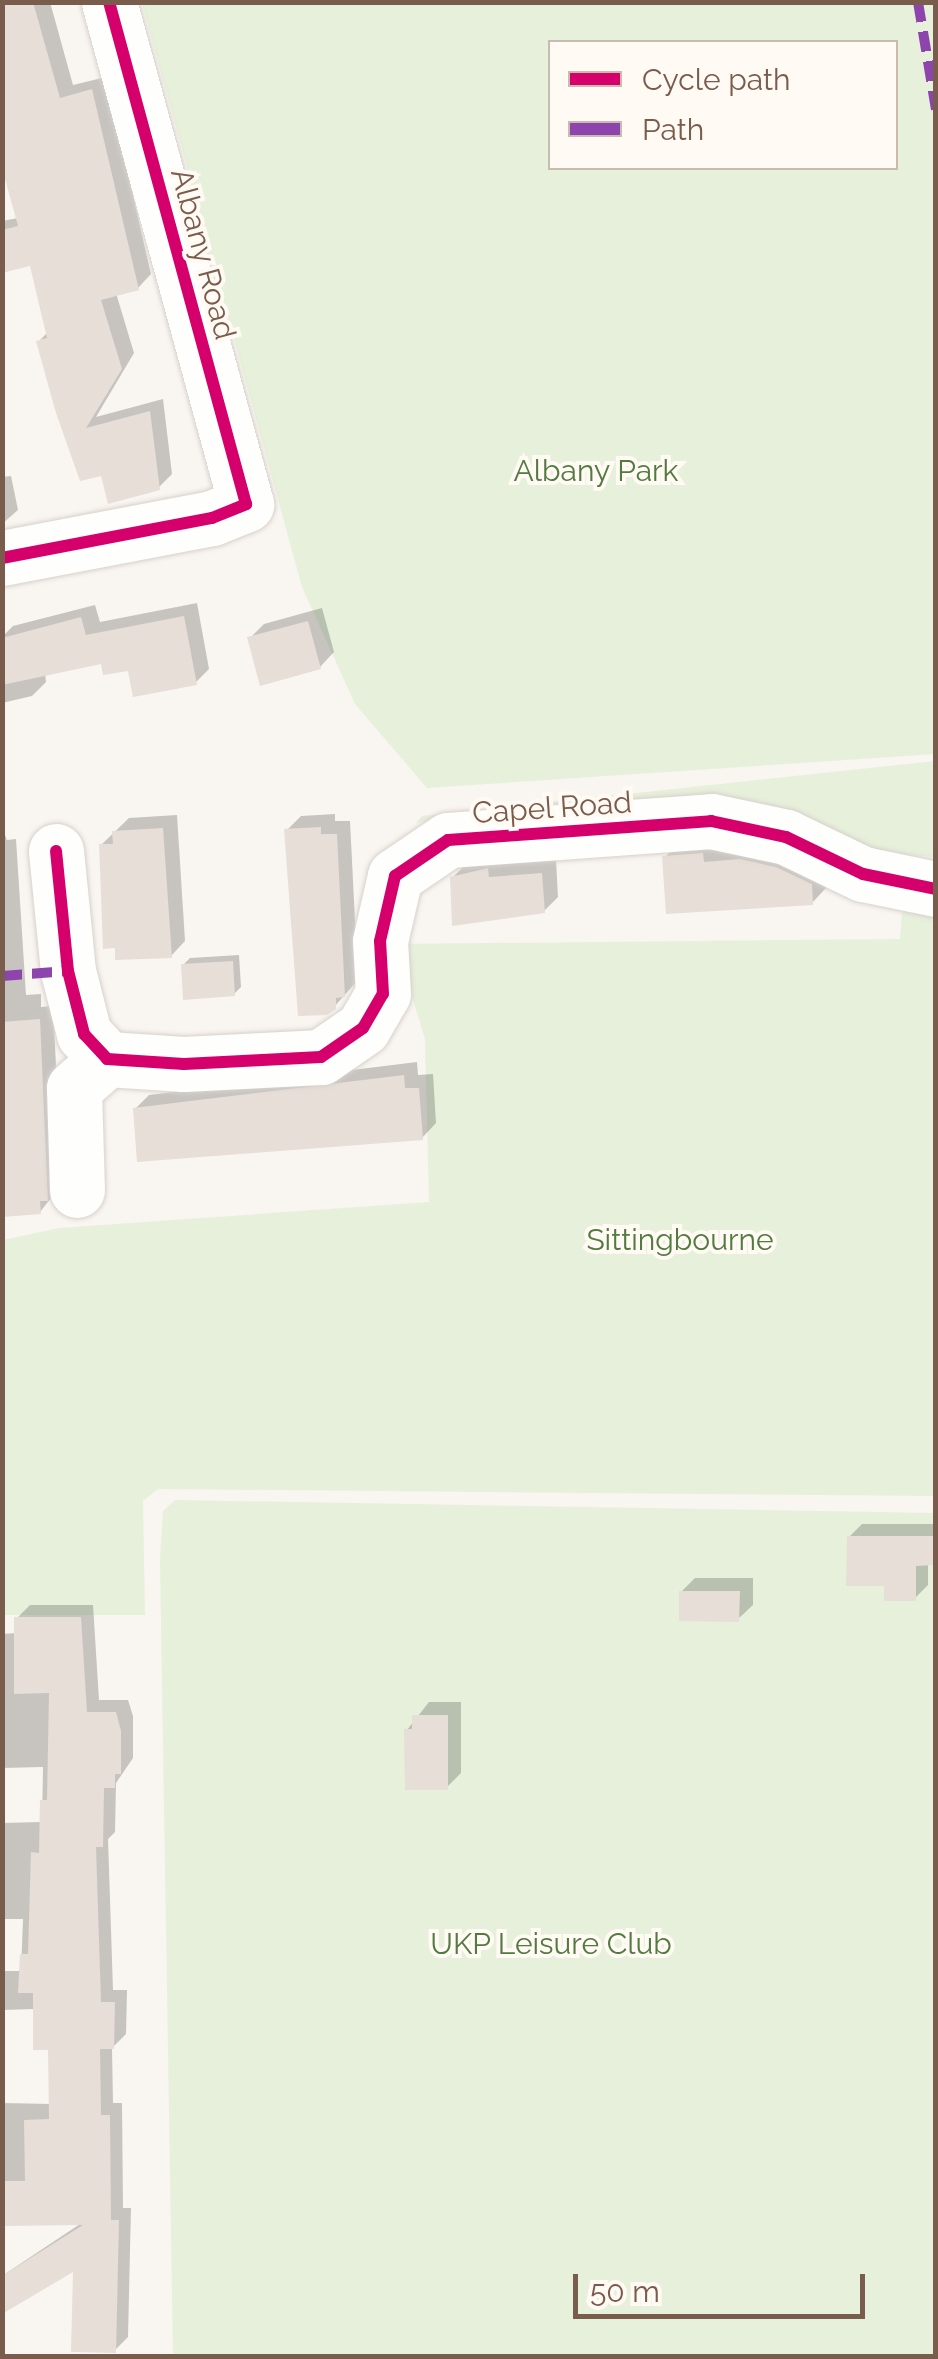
<!DOCTYPE html>
<style>
body{margin:0}
#map{position:relative;width:938px;height:2359px;overflow:hidden;background:#f9f5f0;font-family:Raleway,sans-serif}
div>[style]{position:absolute}
.green>*{inset:0;background:#e7f0db}
.shadow>*{inset:0;background:#0003}
.building>*{inset:0;background:#e6ded7}
.roads{filter:drop-shadow(0 0 2px #d7d1cb) drop-shadow(0 0 2px #d7d1cb)}
.minor>*{height:55px;margin:-27.5px;padding:0 27.5px;transform-origin:27.5px;border-radius:27.5px;background:#fefefd}
.quiet>*{height:10px;margin-top:-5px;transform-origin:0;background:repeating-linear-gradient(90deg,#8e44ad 0 20px,transparent 0 30px)}
.cycleway>*{height:12px;margin:-6px;padding:0 6px;transform-origin:6px;border-radius:6px;background:#d6006c}
span{translate:-50% -50%;white-space:nowrap;text-align:center;line-height:1.15;-webkit-text-stroke:8px #fffaf3;paint-order:stroke}
.street-label{font-size:30px;color:#7a5c4d}
.park-label{font-size:30px;color:#537a41}
.frame{position:absolute;inset:0;border:5px solid #7a5c4d;pointer-events:none}
.legend{position:absolute;left:548px;top:40px;width:350px;height:130px;box-sizing:border-box;background:#fffaf3;border:2px solid #cabbb1;margin:0;padding:12px 18px;list-style:none;font-size:30px;color:#7a5c4d}
.legend li{display:flex;align-items:center;gap:20px;height:50px}
.legend b{width:50px;border:2px solid #cabbb1}
.scale{position:absolute;left:573px;top:2274px;width:292px;height:45px;box-sizing:border-box;border:5px solid #7a5c4d;border-top:0;padding-left:12px;font-size:30px;line-height:35px;white-space:nowrap;color:#7a5c4d;-webkit-text-stroke:8px #fffaf3;paint-order:stroke}
</style>
<div id="map">
<div class="green">
<i style="clip-path:polygon(evenodd,142px 3px,935px 3px,935px 754px,427px 788px,355px 704px,302px 587px,142px 3px,550px 42px,896px 42px,896px 168px,550px 168px,550px 42px)"></i>
<i style="clip-path:polygon(935px 761px,935px 857px,455px 817px,416px 823px,422px 816px)"></i>
<i style="clip-path:polygon(904px 891px,935px 908px,935px 1496px,158px 1489px,143px 1501px,145px 1615px,3px 1615px,3px 1240px,59px 1228px,429px 1202px,425px 1039px,396px 944px,900px 939px)"></i>
<i style="clip-path:polygon(175px 1500px,935px 1513px,935px 2356px,173px 2356px,160px 1559px,163px 1511px)"></i>
</div>
<div class="shadow">
<i style="clip-path:polygon(2px 2px,50px 2px,73px 85px,106px 77px,151px 274px,138px 288px,116px 293px,134px 353px,96px 417px,163px 399px,172px 474px,158px 488px,103px 473px,39px 341px,48px 332px,32px 263px,2px 270px,2px 221px,18px 218px)"></i>
<i style="clip-path:polygon(11px 476px,18px 510px,2px 524px,2px 477px)"></i>
<i style="clip-path:polygon(197px 603px,209px 669px,195px 683px,103px 661px,45px 674px,46px 682px,32px 696px,2px 703px,2px 637px,13px 626px,95px 605px,100px 622px)"></i>
<i style="clip-path:polygon(322px 608px,334px 652px,320px 667px,250px 638px,264px 624px)"></i>
<i style="clip-path:polygon(335px 814px,335px 821px,350px 821px,358px 980px,335px 1006px,287px 830px,301px 816px)"></i>
<i style="clip-path:polygon(177px 815px,185px 941px,171px 956px,117px 946px,101px 845px,129px 818px)"></i>
<i style="clip-path:polygon(2px 827px,7px 840px,16px 839px,26px 995px,41px 994px,41px 1007px,53px 1006px,62px 1184px,40px 1212px,2px 1215px)"></i>
<i style="clip-path:polygon(679px 843px,825px 870px,826px 888px,812px 903px,665px 857px)"></i>
<i style="clip-path:polygon(501px 855px,502px 864px,556px 860px,558px 897px,544px 911px,452px 878px,467px 863px)"></i>
<i style="clip-path:polygon(239px 955px,241px 987px,234px 994px,183px 965px,190px 958px)"></i>
<i style="clip-path:polygon(417px 1062px,418px 1075px,433px 1074px,436px 1123px,422px 1138px,135px 1109px,149px 1095px)"></i>
<i style="clip-path:polygon(862px 1524px,936px 1524px,936px 1563px,928px 1563px,928px 1585px,915px 1598px,887px 1584px,849px 1537px)"></i>
<i style="clip-path:polygon(695px 1578px,753px 1578px,753px 1605px,738px 1619px,681px 1592px)"></i>
<i style="clip-path:polygon(30px 1605px,93px 1605px,99px 1700px,128px 1700px,133px 1716px,133px 1758px,116px 1783px,115px 1832px,108px 1839px,113px 1990px,127px 1990px,126px 2034px,112px 2048px,113px 2103px,122px 2103px,123px 2208px,131px 2208px,128px 2337px,115px 2350px,76px 2267px,2px 2276px,83px 2222px,2px 2223px,2px 2103px,52px 2104px,51px 2047px,35px 2009px,2px 2010px,2px 1971px,21px 1971px,23px 1919px,2px 1919px,2px 1823px,42px 1822px,43px 1767px,2px 1768px,2px 1634px,16px 1633px,17px 1618px)"></i>
<i style="clip-path:polygon(429px 1702px,461px 1702px,461px 1773px,447px 1787px,407px 1730px)"></i>
</div>
<div class="building">
<i style="clip-path:polygon(2px 2px,33px 2px,60px 98px,92px 89px,139px 290px,101px 300px,122px 369px,86px 428px,150px 411px,160px 490px,108px 504px,101px 476px,80px 481px,56px 413px,36px 341px,47px 338px,30px 266px,2px 273px,2px 230px,18px 226px,2px 168px)"></i>
<i style="clip-path:polygon(184px 616px,197px 685px,133px 697px,128px 671px,103px 675px,101px 664px,2px 685px,2px 638px,81px 617px,86px 635px)"></i>
<i style="clip-path:polygon(308px 621px,321px 669px,260px 686px,247px 637px)"></i>
<i style="clip-path:polygon(321px 827px,321px 834px,337px 834px,345px 997px,336px 998px,336px 1009px,327px 1015px,298px 1016px,284px 829px)"></i>
<i style="clip-path:polygon(163px 828px,172px 958px,115px 960px,115px 948px,103px 949px,99px 844px,113px 844px,112px 831px)"></i>
<i style="clip-path:polygon(703px 853px,704px 862px,740px 859px,776px 867px,812px 884px,813px 905px,666px 914px,662px 856px)"></i>
<i style="clip-path:polygon(488px 868px,489px 877px,542px 873px,545px 913px,452px 926px,450px 877px)"></i>
<i style="clip-path:polygon(233px 961px,235px 996px,183px 1000px,181px 964px)"></i>
<i style="clip-path:polygon(40px 1019px,48px 1201px,40px 1201px,41px 1214px,2px 1217px,2px 1022px)"></i>
<i style="clip-path:polygon(404px 1075px,405px 1088px,419px 1088px,423px 1140px,137px 1162px,133px 1108px)"></i>
<i style="clip-path:polygon(847px 1536px,936px 1536px,936px 1565px,916px 1566px,916px 1601px,884px 1601px,884px 1586px,846px 1586px)"></i>
<i style="clip-path:polygon(679px 1591px,740px 1591px,739px 1622px,679px 1621px)"></i>
<i style="clip-path:polygon(14px 1617px,81px 1617px,87px 1712px,116px 1712px,121px 1731px,121px 1774px,115px 1774px,115px 1788px,104px 1788px,103px 1847px,96px 1847px,101px 2002px,115px 2002px,114px 2049px,100px 2049px,101px 2115px,110px 2115px,111px 2220px,119px 2220px,116px 2353px,71px 2352px,73px 2272px,2px 2314px,2px 2276px,83px 2225px,2px 2226px,2px 2181px,25px 2181px,24px 2120px,49px 2119px,48px 2050px,33px 2050px,33px 1993px,18px 1993px,20px 1954px,28px 1954px,31px 1852px,39px 1853px,40px 1800px,47px 1800px,49px 1693px,14px 1694px)"></i>
<i style="clip-path:polygon(412px 1715px,448px 1715px,448px 1790px,405px 1790px,404px 1729px,412px 1729px)"></i>
</div>
<div class="roads">
<div class="minor">
<i style="left:2px;top:558px;width:214px;rotate:-10.8deg"></i>
<i style="left:212px;top:518px;width:37px;rotate:-22deg"></i>
<i style="left:246px;top:504px;width:520px;rotate:-105.26deg"></i>
<i style="left:56px;top:851px;width:121px;rotate:84.3deg"></i>
<i style="left:68px;top:971px;width:65px;rotate:75.7deg"></i>
<i style="left:84px;top:1034px;width:34px;rotate:47deg"></i>
<i style="left:107px;top:1059px;width:77px;rotate:3.7deg"></i>
<i style="left:184px;top:1064px;width:137px;rotate:-2.9deg"></i>
<i style="left:321px;top:1057px;width:51px;rotate:-34.6deg"></i>
<i style="left:363px;top:1028px;width:39px;rotate:-60deg"></i>
<i style="left:383px;top:994px;width:53px;rotate:-93.2deg"></i>
<i style="left:380px;top:941px;width:67px;rotate:-77deg"></i>
<i style="left:395px;top:876px;width:64px;rotate:-34.2deg"></i>
<i style="left:448px;top:840px;width:264px;rotate:-4.1deg"></i>
<i style="left:711px;top:821px;width:77px;rotate:12deg"></i>
<i style="left:786px;top:837px;width:85px;rotate:25.7deg"></i>
<i style="left:863px;top:874px;width:75px;rotate:11.6deg"></i>
<i style="left:77px;top:1190px;width:102px;rotate:-91.7deg"></i>
<i style="left:74px;top:1088px;width:44px;rotate:-41.3deg"></i>
</div>
</div>
<div class="quiet">
<i style="left:918px;top:2px;width:109px;rotate:80.5deg"></i>
<i style="left:2px;top:976px;width:66px;rotate:-4.3deg"></i>
</div>
<div class="cycleway">
<i style="left:2px;top:558px;width:214px;rotate:-10.8deg"></i>
<i style="left:212px;top:518px;width:37px;rotate:-22deg"></i>
<i style="left:246px;top:504px;width:520px;rotate:-105.26deg"></i>
<i style="left:56px;top:851px;width:121px;rotate:84.3deg"></i>
<i style="left:68px;top:971px;width:65px;rotate:75.7deg"></i>
<i style="left:84px;top:1034px;width:34px;rotate:47deg"></i>
<i style="left:107px;top:1059px;width:77px;rotate:3.7deg"></i>
<i style="left:184px;top:1064px;width:137px;rotate:-2.9deg"></i>
<i style="left:321px;top:1057px;width:51px;rotate:-34.6deg"></i>
<i style="left:363px;top:1028px;width:39px;rotate:-60deg"></i>
<i style="left:383px;top:994px;width:53px;rotate:-93.2deg"></i>
<i style="left:380px;top:941px;width:67px;rotate:-77deg"></i>
<i style="left:395px;top:876px;width:64px;rotate:-34.2deg"></i>
<i style="left:448px;top:840px;width:264px;rotate:-4.1deg"></i>
<i style="left:711px;top:821px;width:77px;rotate:12deg"></i>
<i style="left:786px;top:837px;width:85px;rotate:25.7deg"></i>
<i style="left:863px;top:874px;width:75px;rotate:11.6deg"></i>
</div>
<div class="street-label">
<span style="left:203px;top:254px;rotate:75deg">Albany Road</span>
<span style="left:552px;top:808px;rotate:-4deg">Capel Road</span>
</div>
<div class="park-label">
<span style="left:596px;top:471px">Albany Park</span>
<span style="left:680px;top:1240px">Sittingbourne</span>
<span style="left:551px;top:1944px">UKP Leisure Club</span>
</div>
<div class="frame"></div>
<ul class="legend">
<li><b style="height:12px;background:#d6006c"></b>Cycle path</li>
<li><b style="height:12px;background:#8e44ad"></b>Path</li>
</ul>
<div class="scale">50 m</div>
</div>
